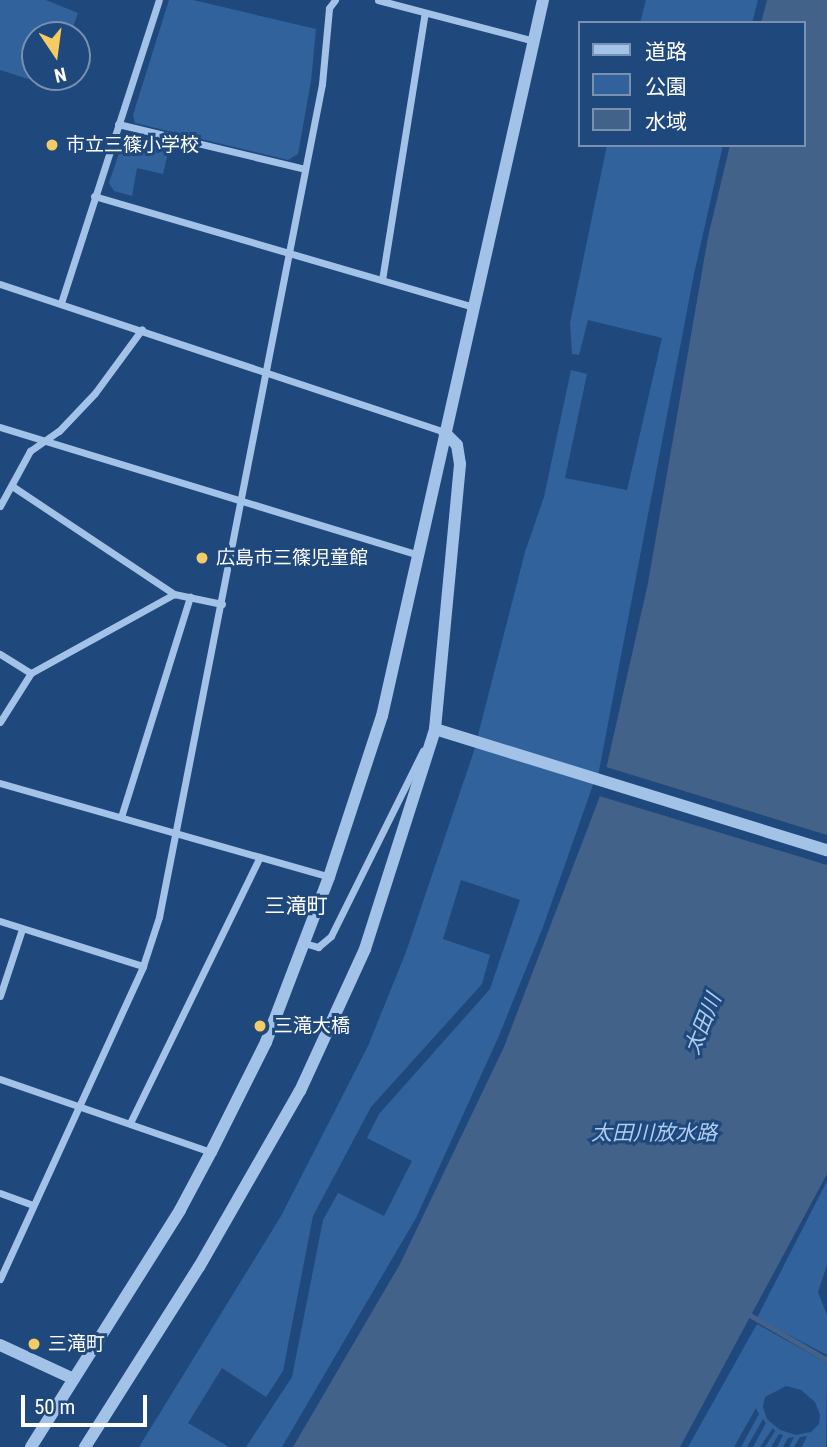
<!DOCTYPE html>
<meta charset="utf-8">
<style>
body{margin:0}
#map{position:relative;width:827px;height:1447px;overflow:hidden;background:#1f487d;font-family:"Roboto Condensed","Noto Sans JP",sans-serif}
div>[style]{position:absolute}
.green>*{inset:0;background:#32629c}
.water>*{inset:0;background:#436289}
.pier>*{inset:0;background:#1f487d}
.stream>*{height:5px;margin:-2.5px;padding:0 2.5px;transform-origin:2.5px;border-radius:2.5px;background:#436289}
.minor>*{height:7px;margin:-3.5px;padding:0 3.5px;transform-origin:3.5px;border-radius:3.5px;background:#a3c2e7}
.tertiary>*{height:12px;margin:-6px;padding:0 6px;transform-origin:6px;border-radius:6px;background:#a3c2e7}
.dots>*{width:19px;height:19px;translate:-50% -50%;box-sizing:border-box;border:4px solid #1f487d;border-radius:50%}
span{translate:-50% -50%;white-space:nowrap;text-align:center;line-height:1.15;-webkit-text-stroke:6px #1f487d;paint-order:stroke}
.poi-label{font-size:19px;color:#fff}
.left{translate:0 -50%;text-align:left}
.neighbourhood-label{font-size:21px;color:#fff}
.water-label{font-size:21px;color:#aeccef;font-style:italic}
.legend{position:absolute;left:578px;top:21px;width:228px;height:126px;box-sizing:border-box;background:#1f487d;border:2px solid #7991b1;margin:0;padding:9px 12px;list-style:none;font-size:21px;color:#fff}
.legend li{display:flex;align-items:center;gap:14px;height:35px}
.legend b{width:35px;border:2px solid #7991b1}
.north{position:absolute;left:21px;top:21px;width:70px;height:70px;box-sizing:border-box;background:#1f487d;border:2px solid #7991b1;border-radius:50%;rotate:167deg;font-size:19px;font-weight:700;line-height:28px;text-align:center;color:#fff}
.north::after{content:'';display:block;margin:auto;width:24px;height:32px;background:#f5cb63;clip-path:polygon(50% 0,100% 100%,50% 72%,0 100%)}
.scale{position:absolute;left:21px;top:1395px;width:126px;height:32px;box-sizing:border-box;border:4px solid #fff;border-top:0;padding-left:9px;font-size:21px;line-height:24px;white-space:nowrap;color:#fff;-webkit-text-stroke:5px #1f487d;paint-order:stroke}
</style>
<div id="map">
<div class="green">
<i style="clip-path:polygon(0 0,46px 0,78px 13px,70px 35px,35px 35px,35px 77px,56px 77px,53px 87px,0 70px)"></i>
<i style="clip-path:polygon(169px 0,193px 0,316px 29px,311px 81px,298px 154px,288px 160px,135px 123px,133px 115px)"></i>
<i style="clip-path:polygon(646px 0,758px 0,752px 23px,640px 23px)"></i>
<i style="clip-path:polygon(132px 135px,170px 144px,163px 174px,137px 168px,132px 196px,114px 191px,109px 183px,124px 138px)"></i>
<i style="clip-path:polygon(607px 145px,723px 145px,694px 274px,598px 776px,477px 739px,525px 552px,544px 497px,571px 370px,587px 374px,565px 478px,627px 490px,662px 338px,588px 320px,579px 355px,572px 354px,570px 323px)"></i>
<i style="clip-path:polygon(476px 745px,594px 782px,543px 927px,498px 1038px,416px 1218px,282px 1447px,246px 1447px,292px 1377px,323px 1220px,338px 1193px,384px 1216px,412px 1161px,367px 1138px,379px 1114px,490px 989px,520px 900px,461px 880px,443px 939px,490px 955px,482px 984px,371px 1107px,313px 1216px,283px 1371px,266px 1397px,222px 1368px,188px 1423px,229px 1447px,139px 1447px,281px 1216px,368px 1046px,406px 952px)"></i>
<i style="clip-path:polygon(827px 1181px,827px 1265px,818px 1292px,827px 1315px,827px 1355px,757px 1318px)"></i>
<i style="clip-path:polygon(evenodd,757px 1324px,827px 1363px,826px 1447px,802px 1447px,807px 1436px,800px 1437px,794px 1447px,789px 1447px,794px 1437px,788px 1438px,783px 1447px,777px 1447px,783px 1435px,779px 1434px,771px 1447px,765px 1447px,775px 1431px,773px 1428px,760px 1447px,753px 1447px,766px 1423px,763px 1419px,747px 1447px,741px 1447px,759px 1414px,756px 1408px,734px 1447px,688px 1447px,757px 1324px,786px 1386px,801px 1390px,815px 1402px,820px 1415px,819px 1424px,811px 1432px,796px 1435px,780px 1430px,767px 1419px,763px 1407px,765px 1397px,786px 1386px)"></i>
</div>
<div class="water">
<i style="clip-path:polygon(767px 0,827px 0,827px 1174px,680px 1447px,293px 1447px,400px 1264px,504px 1047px,600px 796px,648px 583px,708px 237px,730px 145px,804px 145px,804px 23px,761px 23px)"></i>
</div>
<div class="pier">
<i style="clip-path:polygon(603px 766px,827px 835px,827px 865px,596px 795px)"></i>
</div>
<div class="stream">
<i style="left:748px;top:1314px;width:91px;rotate:30.2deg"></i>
</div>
<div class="minor">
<i style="left:378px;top:0;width:158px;rotate:14.7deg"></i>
<i style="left:118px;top:124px;width:192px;rotate:13.5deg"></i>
<i style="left:94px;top:196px;width:396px;rotate:16.3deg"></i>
<i style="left:382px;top:280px;width:270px;rotate:-80.9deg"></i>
<i style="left:0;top:284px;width:468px;rotate:18.4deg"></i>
<i style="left:61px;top:303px;width:318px;rotate:-72.1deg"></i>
<i style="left:0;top:427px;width:435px;rotate:17deg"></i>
<i style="left:12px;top:486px;width:195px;rotate:33.7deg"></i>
<i style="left:174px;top:594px;width:49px;rotate:11.8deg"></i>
<i style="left:0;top:506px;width:63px;rotate:-61.4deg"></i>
<i style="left:30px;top:451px;width:35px;rotate:-35deg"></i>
<i style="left:59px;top:431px;width:52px;rotate:-46.5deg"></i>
<i style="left:95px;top:393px;width:79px;rotate:-53.7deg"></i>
<i style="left:0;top:654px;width:36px;rotate:32deg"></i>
<i style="left:0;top:722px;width:58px;rotate:-57.7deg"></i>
<i style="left:31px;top:673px;width:163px;rotate:-28.9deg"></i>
<i style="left:0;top:783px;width:342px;rotate:15.9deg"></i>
<i style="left:121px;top:817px;width:231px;rotate:-72.6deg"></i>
<i style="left:0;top:921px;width:150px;rotate:17.5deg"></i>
<i style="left:304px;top:943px;width:15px;rotate:16deg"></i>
<i style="left:318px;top:947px;width:17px;rotate:-40deg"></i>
<i style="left:331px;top:936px;width:207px;rotate:-63.6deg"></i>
<i style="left:0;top:996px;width:71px;rotate:-71.8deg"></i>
<i style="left:0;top:1079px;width:223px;rotate:19.1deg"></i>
<i style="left:130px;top:1123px;width:296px;rotate:-64deg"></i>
<i style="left:0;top:1193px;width:35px;rotate:20deg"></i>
<i style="left:0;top:1279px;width:344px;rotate:-65.4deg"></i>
<i style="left:143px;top:966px;width:52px;rotate:-71.9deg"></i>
<i style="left:159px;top:917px;width:849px;rotate:-78.93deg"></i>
<i style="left:322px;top:84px;width:76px;rotate:-84.7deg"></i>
<i style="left:329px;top:8px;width:10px;rotate:-53deg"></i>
</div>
<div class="tertiary">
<i style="left:435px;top:729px;width:410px;rotate:17.2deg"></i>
<i style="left:0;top:1345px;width:81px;rotate:24.7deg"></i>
<i style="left:31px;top:1447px;width:280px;rotate:-57.8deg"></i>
<i style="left:180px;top:1210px;width:66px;rotate:-61.9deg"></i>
<i style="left:211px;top:1152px;width:123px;rotate:-63.4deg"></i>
<i style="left:266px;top:1042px;width:177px;rotate:-69.1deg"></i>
<i style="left:329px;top:877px;width:169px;rotate:-71.8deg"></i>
<i style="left:382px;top:716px;width:734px;rotate:-77.33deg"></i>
<i style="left:85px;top:1447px;width:213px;rotate:-57.7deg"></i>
<i style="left:199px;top:1267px;width:203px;rotate:-60.2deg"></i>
<i style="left:300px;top:1091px;width:156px;rotate:-65.4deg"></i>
<i style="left:365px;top:949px;width:231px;rotate:-72.3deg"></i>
<i style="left:435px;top:729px;width:266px;rotate:-84.6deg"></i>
<i style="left:460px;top:464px;width:19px;rotate:-99deg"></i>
<i style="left:457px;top:445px;width:18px;rotate:-135deg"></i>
</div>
<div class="dots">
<i style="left:52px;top:145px;background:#f5cb63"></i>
<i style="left:202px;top:558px;background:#f5cb63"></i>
<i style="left:260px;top:1026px;background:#f5cb63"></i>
<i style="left:34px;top:1344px;background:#f5cb63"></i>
</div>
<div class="poi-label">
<span class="left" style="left:66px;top:145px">市立三篠小学校</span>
<span class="left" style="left:216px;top:558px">広島市三篠児童館</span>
<span class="left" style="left:274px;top:1026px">三滝大橋</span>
<span class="left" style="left:48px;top:1344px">三滝町</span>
</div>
<div class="neighbourhood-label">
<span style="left:296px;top:906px">三滝町</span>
</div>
<div class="water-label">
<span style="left:703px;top:1024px;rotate:-68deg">太田川</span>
<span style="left:654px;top:1133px">太田川放水路</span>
</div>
<ul class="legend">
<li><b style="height:9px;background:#a3c2e7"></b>道路</li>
<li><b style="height:19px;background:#32629c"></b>公園</li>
<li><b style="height:19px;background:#436289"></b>水域</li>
</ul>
<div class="north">N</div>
<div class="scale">50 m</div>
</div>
